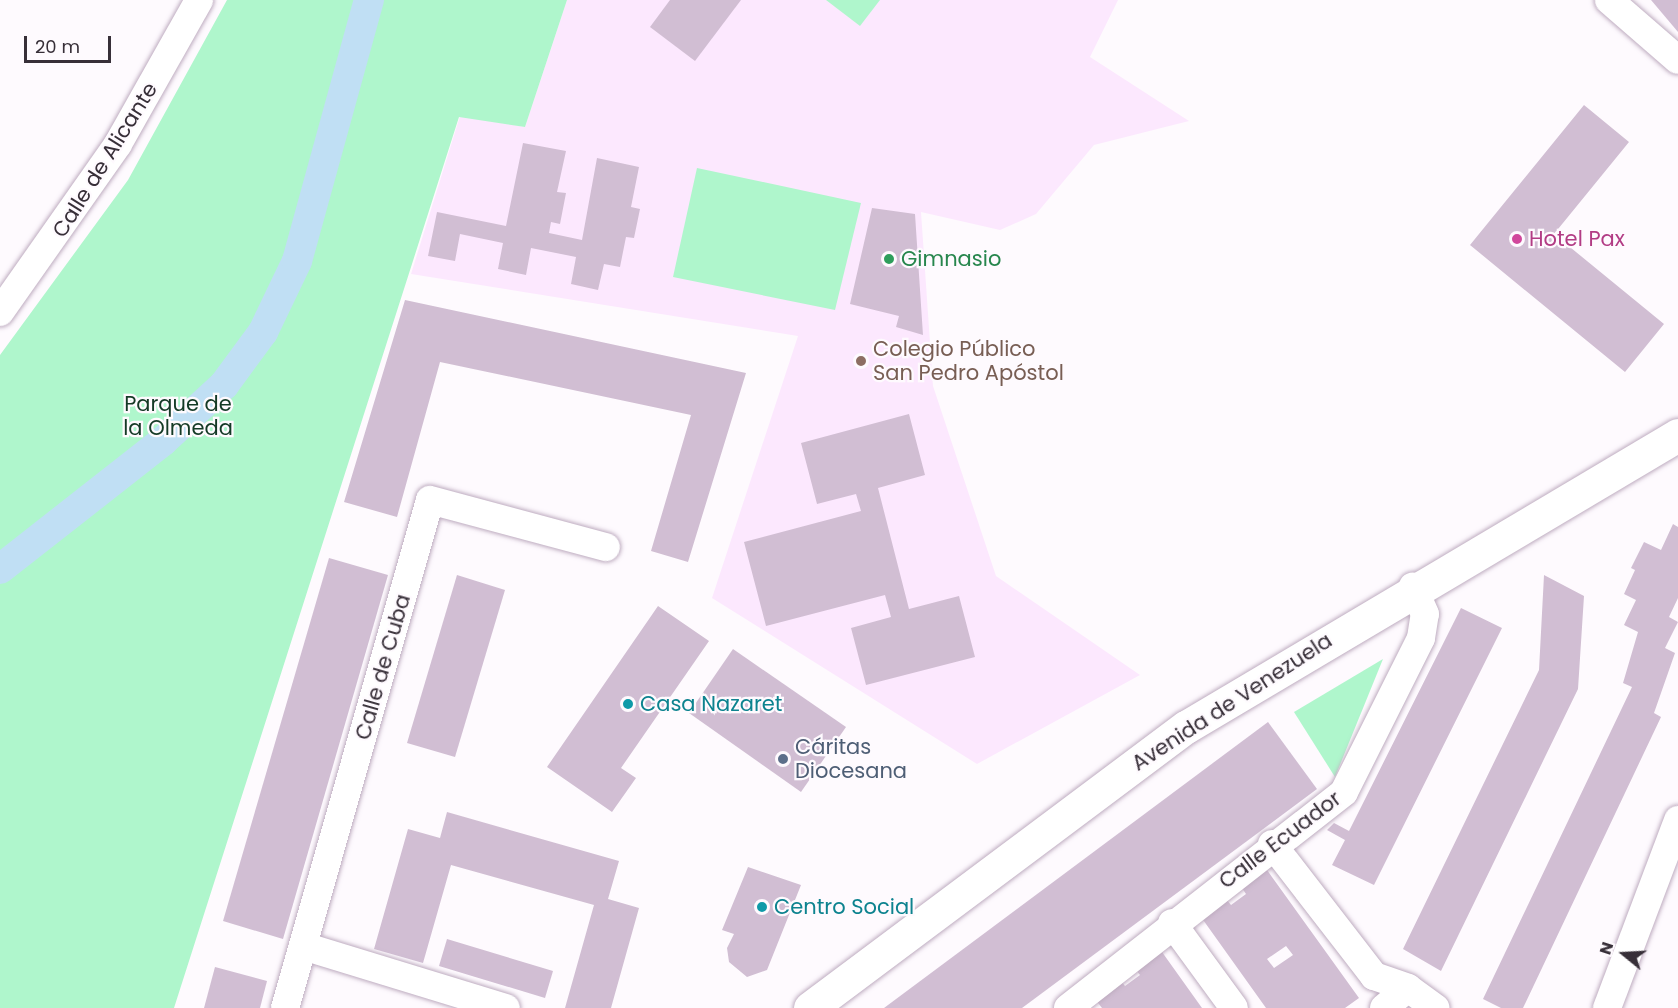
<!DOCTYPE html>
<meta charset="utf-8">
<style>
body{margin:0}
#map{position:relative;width:1678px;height:1008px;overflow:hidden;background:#fefafe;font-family:Poppins,sans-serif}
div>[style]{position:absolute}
.built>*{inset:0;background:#fce8fe}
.green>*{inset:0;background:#aff6cc}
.canal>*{height:30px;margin:-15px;padding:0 15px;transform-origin:15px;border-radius:15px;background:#c0dff4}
.building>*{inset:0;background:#d1bed3}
.roads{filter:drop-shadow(0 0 2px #beacc0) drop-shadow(0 0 2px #beacc0)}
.minor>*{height:28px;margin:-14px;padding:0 14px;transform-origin:14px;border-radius:14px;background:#fff}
.tertiary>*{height:33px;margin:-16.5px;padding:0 16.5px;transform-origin:16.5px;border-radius:16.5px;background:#fff}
.dots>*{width:16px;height:16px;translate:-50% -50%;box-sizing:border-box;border:3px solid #fefafe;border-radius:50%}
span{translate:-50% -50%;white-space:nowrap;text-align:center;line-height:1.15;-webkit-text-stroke:4.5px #fefafe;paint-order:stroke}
.street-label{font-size:21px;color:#372f38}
.hotel-label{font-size:21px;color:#b23c85}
.left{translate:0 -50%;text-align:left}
.leisure-label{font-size:21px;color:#27864d}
.education-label{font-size:21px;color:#785e54}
.park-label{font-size:21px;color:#143a26}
.culture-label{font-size:21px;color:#0d838f}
.service-label{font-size:21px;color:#4e5e75}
.north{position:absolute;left:1594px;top:924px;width:60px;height:60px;-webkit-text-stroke:4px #fefafe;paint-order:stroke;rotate:288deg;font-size:16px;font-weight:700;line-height:24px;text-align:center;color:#372f38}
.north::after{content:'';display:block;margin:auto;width:21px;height:27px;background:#372f38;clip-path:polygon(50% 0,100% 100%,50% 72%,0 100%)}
.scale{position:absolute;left:24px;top:36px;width:87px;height:27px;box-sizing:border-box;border:3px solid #372f38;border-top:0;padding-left:8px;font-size:18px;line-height:21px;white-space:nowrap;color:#372f38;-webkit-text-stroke:4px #fefafe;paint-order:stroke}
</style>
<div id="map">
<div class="built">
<i style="clip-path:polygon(567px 0,1118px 0,1090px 57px,1189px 121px,1094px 145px,1036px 214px,1000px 230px,921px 212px,933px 386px,996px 576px,1140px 675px,977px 764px,712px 598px,798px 336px,411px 274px,460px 116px,525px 127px)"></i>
</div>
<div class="green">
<i style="clip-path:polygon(227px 0,567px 0,525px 127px,459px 117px,174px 1008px,0 1008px,0 355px,128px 180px)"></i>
<i style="clip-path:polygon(826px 0,880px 0,860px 26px)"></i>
<i style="clip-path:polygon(697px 168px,861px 203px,835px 310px,673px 277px)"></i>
<i style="clip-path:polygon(1383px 659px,1335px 777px,1294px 712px)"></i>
</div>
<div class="canal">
<i style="left:0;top:569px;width:207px;rotate:-38.1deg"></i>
<i style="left:163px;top:441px;width:83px;rotate:-42.6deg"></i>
<i style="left:224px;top:385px;width:66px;rotate:-53.7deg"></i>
<i style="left:263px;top:332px;width:79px;rotate:-64.4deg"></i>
<i style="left:297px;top:261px;width:271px;rotate:-74.6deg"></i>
</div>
<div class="building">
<i style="clip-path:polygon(670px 0,741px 0,695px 61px,650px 27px)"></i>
<i style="clip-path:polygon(1651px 0,1678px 0,1678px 32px)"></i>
<i style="clip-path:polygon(1584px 105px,1629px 142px,1554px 234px,1664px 324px,1625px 372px,1470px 245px)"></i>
<i style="clip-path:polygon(523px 143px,566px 151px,557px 192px,566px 193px,560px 224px,551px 222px,549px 233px,582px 240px,597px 158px,639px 167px,631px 207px,640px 209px,634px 238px,626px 237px,620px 267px,604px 264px,598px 290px,571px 284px,576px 257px,531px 248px,526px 275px,498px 269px,503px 243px,460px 234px,455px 261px,428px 256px,437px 212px,506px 226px)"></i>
<i style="clip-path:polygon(872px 208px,915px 214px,923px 335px,896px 327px,899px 316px,850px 304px)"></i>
<i style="clip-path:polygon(405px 300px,746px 373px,688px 562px,651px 551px,691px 415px,440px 362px,397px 517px,344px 502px)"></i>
<i style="clip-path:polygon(909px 414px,925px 475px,878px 488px,909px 609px,959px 596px,975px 657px,866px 685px,851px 628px,891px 617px,885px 595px,766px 626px,744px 542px,861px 511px,856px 494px,817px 504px,801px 443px)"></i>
<i style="clip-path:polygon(1673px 524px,1678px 527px,1678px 598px,1669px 617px,1678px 622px,1665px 648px,1675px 653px,1654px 713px,1661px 717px,1523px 1008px,1501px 1008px,1483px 999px,1632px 687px,1623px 683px,1638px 632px,1624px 625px,1636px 600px,1624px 594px,1635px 570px,1631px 568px,1644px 542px,1661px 550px)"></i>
<i style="clip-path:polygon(329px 558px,388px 575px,283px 939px,223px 921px)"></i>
<i style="clip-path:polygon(457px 575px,505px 590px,455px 757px,407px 743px)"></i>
<i style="clip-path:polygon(1544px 575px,1584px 596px,1578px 689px,1441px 971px,1403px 949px,1539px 670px)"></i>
<i style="clip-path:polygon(658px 606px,709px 641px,621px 768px,636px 778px,612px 812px,547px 767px)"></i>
<i style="clip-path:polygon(1461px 608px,1502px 628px,1374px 885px,1332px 865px,1345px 840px,1327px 830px,1334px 823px,1349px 831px)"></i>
<i style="clip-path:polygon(733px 649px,846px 727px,801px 792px,689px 713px)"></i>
<i style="clip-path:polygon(1268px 722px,1317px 789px,1022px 1008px,884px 1008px)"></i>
<i style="clip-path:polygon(447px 812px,619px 861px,608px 899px,639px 908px,611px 1008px,565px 1008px,594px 905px,451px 865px,423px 963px,374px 949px,408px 829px,440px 838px)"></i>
<i style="clip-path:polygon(748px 867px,801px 885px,767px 970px,747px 977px,729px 962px,727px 948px,734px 934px,722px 930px)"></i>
<i style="clip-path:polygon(evenodd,1267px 870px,1359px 998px,1345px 1008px,1266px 1008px,1201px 917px,1226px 899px,1231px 905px,1246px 894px,1242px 888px,1267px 870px,1286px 946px,1293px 955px,1274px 968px,1267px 959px,1286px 946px)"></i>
<i style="clip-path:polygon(447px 939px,553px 971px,545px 998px,439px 966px)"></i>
<i style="clip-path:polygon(1162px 952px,1202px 1008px,1102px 1008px,1095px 999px,1121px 981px,1125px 986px,1140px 975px,1136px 970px)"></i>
<i style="clip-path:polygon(215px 967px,267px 981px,260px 1008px,204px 1008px)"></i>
</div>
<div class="roads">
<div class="minor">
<i style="left:1609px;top:0;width:91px;rotate:41deg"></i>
<i style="left:0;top:312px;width:205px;rotate:-54.9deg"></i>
<i style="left:118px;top:144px;width:165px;rotate:-60.6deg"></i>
<i style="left:1272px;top:844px;width:167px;rotate:52.3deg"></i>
<i style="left:1374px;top:976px;width:36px;rotate:19deg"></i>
<i style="left:1408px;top:988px;width:34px;rotate:36deg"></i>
<i style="left:1172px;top:923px;width:105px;rotate:53.9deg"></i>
<i style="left:303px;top:946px;width:212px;rotate:17deg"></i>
<i style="left:285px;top:1008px;width:528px;rotate:-74.07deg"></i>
<i style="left:430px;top:500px;width:182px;rotate:15deg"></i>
<i style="left:1068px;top:1008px;width:350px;rotate:-38deg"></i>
<i style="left:1344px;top:792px;width:172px;rotate:-63.4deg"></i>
<i style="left:1421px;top:638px;width:24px;rotate:-81deg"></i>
<i style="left:1425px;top:614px;width:30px;rotate:-114deg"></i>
<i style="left:1384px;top:1008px;width:31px;rotate:-40deg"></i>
<i style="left:1607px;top:1008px;width:201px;rotate:-69.3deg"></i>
</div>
<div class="tertiary">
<i style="left:810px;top:1008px;width:469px;rotate:-36.8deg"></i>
<i style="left:1186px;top:727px;width:572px;rotate:-30.69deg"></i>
</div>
</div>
<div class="dots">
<i style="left:1517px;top:239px;background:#d1479c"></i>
<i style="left:889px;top:259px;background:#2e9e5b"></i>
<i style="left:861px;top:361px;background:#8d6e63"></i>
<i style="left:628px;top:704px;background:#0f9aa8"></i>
<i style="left:783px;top:759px;background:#5c6f8a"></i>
<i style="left:762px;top:907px;background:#0f9aa8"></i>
</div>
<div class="street-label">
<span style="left:105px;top:160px;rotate:-58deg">Calle de Alicante</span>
<span style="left:383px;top:667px;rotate:-74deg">Calle de Cuba</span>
<span style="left:1232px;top:702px;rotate:-33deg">Avenida de Venezuela</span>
<span style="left:1280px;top:840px;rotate:-37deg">Calle Ecuador</span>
</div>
<div class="hotel-label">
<span class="left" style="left:1529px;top:239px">Hotel Pax</span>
</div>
<div class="leisure-label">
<span class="left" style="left:901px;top:259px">Gimnasio</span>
</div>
<div class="education-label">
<span class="left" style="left:873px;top:361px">Colegio Público<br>San Pedro Apóstol</span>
</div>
<div class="park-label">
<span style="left:178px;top:416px">Parque de<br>la Olmeda</span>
</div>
<div class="culture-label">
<span class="left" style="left:640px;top:704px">Casa Nazaret</span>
<span class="left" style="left:774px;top:907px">Centro Social</span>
</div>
<div class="service-label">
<span class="left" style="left:795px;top:759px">Cáritas<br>Diocesana</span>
</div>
<div class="north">N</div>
<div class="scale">20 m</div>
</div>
